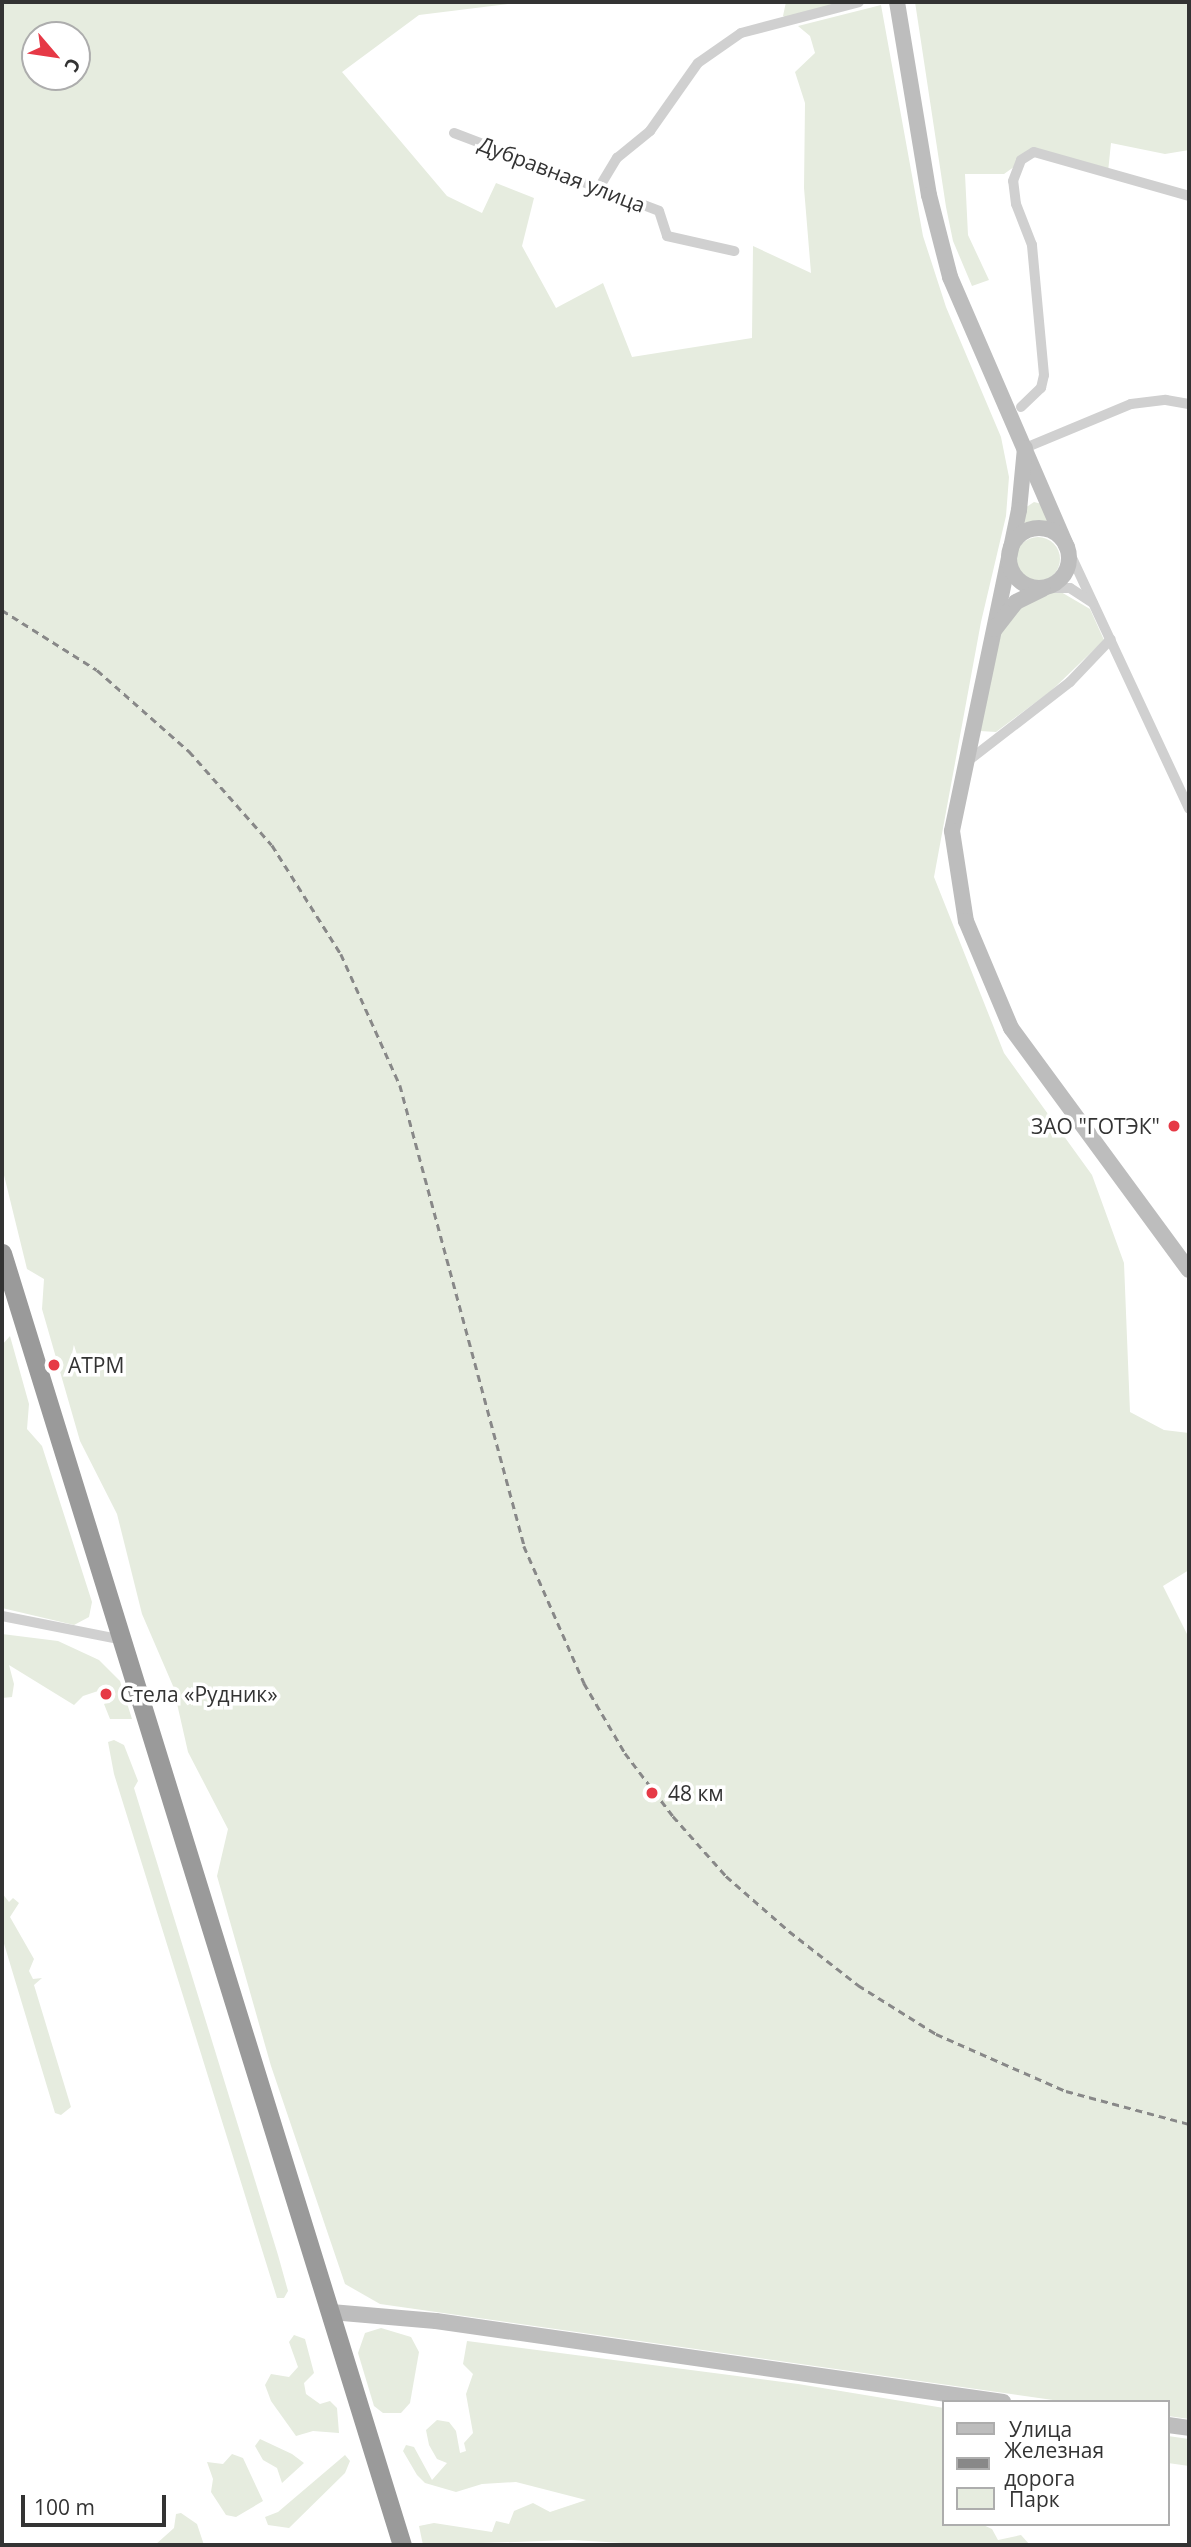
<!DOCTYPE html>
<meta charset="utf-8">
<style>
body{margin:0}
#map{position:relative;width:1191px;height:2547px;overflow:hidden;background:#fff;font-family:"Open Sans",sans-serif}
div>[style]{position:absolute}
.green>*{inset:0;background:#e6ecdf}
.round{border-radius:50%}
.street>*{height:10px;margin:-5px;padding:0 5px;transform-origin:5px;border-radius:5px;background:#d0d0d0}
.secondary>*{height:16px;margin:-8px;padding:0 8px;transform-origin:8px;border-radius:8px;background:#bdbdbd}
.secondary>.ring{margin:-8px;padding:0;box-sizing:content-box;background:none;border:16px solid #bdbdbd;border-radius:50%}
.highway>*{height:19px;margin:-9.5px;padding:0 9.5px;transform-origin:9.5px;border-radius:9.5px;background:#9a9a9a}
.rail>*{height:2.5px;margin-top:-1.25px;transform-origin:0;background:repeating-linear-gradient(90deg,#888 0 7px,transparent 0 12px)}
.dots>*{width:19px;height:19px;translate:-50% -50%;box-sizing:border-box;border:4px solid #fff;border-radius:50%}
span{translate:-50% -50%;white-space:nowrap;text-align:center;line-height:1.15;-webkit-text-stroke:7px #fff;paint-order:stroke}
.street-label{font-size:21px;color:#333}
.poi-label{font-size:21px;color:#333}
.right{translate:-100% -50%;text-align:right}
.left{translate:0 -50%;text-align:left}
.frame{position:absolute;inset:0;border:4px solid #333;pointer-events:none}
.legend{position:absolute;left:942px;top:2400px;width:228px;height:126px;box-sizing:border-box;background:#fff;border:2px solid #adadad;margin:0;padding:9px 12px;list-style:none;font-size:21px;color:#333}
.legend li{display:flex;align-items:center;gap:14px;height:35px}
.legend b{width:35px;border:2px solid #adadad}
.north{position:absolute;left:21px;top:21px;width:70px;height:70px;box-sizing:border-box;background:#fff;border:2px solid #adadad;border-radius:50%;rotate:119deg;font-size:19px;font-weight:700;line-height:28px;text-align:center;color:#333}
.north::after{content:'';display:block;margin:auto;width:24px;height:32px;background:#e63946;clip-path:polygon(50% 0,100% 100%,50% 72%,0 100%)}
.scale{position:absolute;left:21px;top:2495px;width:145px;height:32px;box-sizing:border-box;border:4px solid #333;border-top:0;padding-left:9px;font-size:21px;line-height:24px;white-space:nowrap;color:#333;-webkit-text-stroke:5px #fff;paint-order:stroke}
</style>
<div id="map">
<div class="green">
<i style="clip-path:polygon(evenodd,2px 2px,523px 2px,419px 15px,342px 72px,447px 196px,482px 213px,496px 183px,534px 198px,522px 246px,556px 308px,603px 283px,632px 357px,752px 338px,753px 246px,811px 273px,804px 188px,805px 103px,795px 72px,815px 53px,810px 36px,798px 26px,881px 5px,923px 236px,946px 307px,1001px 437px,1009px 477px,1006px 516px,981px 622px,934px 877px,1004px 1053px,1092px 1175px,1124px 1263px,1130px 1412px,1164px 1430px,1189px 1433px,1189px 1570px,1163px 1586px,1189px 1638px,1189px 2419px,1168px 2416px,1168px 2402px,1067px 2402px,380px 2304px,345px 2284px,271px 2066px,217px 1876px,228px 1829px,188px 1752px,173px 1686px,142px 1614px,117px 1514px,80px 1441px,42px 1309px,44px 1279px,27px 1269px,2px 1167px,2px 2px,35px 35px,77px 35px,77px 77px,35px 77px,35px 35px)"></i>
<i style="clip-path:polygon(786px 2px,858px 2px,790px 20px,783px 16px)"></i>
<i style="clip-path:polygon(915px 2px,1189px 2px,1189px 150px,1165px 154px,1111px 143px,1108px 172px,1035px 152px,1004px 174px,965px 174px,968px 235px,989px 280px,972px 286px,953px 241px,946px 207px)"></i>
<i style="clip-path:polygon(1034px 502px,1042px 504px,1052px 521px,1036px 521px,1021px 530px,1025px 508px)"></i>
<i class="round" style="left:1016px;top:537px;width:44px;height:44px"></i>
<i style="clip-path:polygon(1061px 592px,1090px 609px,1104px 640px,1051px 691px,996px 732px,980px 731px,994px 642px,1005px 619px,1042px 594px)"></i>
<i style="clip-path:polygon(10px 1336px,29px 1404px,27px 1429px,42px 1446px,92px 1602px,89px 1617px,74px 1625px,2px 1608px,2px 1345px)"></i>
<i style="clip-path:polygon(2px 1634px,58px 1641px,99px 1660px,120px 1681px,132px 1719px,110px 1719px,104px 1704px,114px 1699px,110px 1687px,83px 1696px,74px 1705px,9px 1665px,14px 1684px,12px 1697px,2px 1698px)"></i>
<i style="clip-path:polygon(114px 1740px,124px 1745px,138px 1781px,134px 1788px,278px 2255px,288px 2291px,284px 2298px,277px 2298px,114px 1774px,108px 1742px)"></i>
<i style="clip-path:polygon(2px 1893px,9px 1902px,13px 1898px,19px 1903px,10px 1917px,34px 1959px,29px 1971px,33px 1979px,42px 1978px,34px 1985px,71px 2107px,61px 2115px,55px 2113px,2px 1937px)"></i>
<i style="clip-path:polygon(381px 2328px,411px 2337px,419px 2352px,410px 2403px,401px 2413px,383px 2413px,374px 2406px,358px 2353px,365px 2333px)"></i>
<i style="clip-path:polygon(294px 2335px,305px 2339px,314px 2373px,304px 2383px,306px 2394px,320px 2404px,330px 2401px,337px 2408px,339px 2433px,313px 2431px,296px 2436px,271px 2401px,265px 2385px,271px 2374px,289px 2377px,298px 2367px,289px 2342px)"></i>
<i style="clip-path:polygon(467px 2341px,798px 2384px,944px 2408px,944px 2524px,981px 2524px,992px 2529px,998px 2540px,1021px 2535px,1030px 2545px,659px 2545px,571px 2540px,423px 2545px,419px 2526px,434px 2523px,492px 2532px,496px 2521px,509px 2524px,514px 2511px,533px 2503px,550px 2512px,586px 2500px,516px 2482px,482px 2484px,456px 2492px,425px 2483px,417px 2475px,403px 2451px,406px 2445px,414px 2447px,432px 2480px,447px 2463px,437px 2459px,429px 2445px,426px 2430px,437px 2420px,449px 2422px,456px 2431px,460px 2453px,466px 2451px,464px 2443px,473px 2433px,466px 2394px,473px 2374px,463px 2364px)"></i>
<i style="clip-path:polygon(1168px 2436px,1189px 2439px,1189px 2466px,1168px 2463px)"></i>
<i style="clip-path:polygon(260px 2439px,292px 2454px,304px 2463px,282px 2483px,277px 2468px,263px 2460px,255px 2446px)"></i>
<i style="clip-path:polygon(232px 2454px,243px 2458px,263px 2501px,236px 2517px,226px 2515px,211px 2492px,213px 2479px,207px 2462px,223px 2464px)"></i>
<i style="clip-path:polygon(345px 2455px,350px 2461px,345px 2473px,289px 2528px,268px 2525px,265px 2517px,278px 2512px)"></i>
<i style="clip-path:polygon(181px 2513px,197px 2524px,204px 2545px,155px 2545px,174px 2528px,176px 2514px)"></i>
</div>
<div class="street">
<i style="left:454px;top:133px;width:219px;rotate:20.8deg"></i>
<i style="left:659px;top:211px;width:26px;rotate:72deg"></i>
<i style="left:667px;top:236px;width:69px;rotate:12.6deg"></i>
<i style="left:600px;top:186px;width:33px;rotate:-59deg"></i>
<i style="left:617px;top:158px;width:43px;rotate:-39.3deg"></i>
<i style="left:650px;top:131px;width:83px;rotate:-54.8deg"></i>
<i style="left:698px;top:63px;width:52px;rotate:-34.9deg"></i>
<i style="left:741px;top:33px;width:122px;rotate:-14.7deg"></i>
<i style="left:1021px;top:407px;width:28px;rotate:-44deg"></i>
<i style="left:1041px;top:388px;width:13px;rotate:-77deg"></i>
<i style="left:1044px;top:375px;width:131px;rotate:-95.3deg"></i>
<i style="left:1032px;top:245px;width:44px;rotate:-111.3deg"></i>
<i style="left:1016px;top:204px;width:23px;rotate:-97deg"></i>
<i style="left:1013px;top:181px;width:22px;rotate:-69deg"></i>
<i style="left:1021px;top:160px;width:15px;rotate:-32deg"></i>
<i style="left:1034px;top:152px;width:161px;rotate:15.8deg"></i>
<i style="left:1025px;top:448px;width:115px;rotate:-22.5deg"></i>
<i style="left:1131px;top:404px;width:35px;rotate:-7deg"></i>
<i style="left:1166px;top:400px;width:23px;rotate:10deg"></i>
<i style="left:1067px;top:547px;width:289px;rotate:65deg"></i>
<i style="left:1045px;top:588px;width:25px"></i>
<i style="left:1070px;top:588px;width:27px;rotate:33deg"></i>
<i style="left:964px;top:764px;width:134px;rotate:-37.7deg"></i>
<i style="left:1070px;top:682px;width:59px;rotate:-46.4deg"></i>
<i style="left:2px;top:1616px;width:123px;rotate:11.2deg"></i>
</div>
<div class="secondary">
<i style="left:897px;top:2px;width:196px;rotate:80.6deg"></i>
<i style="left:929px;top:195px;width:85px;rotate:75.6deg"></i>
<i style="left:950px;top:277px;width:294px;rotate:66.6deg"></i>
<i style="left:1025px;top:448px;width:62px;rotate:95.5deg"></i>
<i style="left:1019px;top:510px;width:328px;rotate:101.8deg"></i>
<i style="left:952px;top:831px;width:91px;rotate:81.2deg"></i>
<i style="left:966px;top:921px;width:116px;rotate:67.2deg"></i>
<i style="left:1011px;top:1028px;width:300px;rotate:53.7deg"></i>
<i class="ring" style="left:1009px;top:528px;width:44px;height:44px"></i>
<i style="left:995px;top:629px;width:34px;rotate:-52deg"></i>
<i style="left:1016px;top:602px;width:30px;rotate:-26deg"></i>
<i style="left:331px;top:2312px;width:105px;rotate:4.9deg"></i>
<i style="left:436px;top:2321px;width:573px;rotate:8.13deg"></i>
<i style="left:1168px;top:2425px;width:21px;rotate:8deg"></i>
</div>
<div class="highway">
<i style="left:2px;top:1253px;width:1353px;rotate:72.8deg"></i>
</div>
<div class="rail">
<i style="left:2px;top:610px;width:112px;rotate:32.3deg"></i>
<i style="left:97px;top:670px;width:123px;rotate:41.4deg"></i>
<i style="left:189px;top:751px;width:125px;rotate:48.6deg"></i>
<i style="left:272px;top:845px;width:129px;rotate:57.7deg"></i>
<i style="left:341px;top:954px;width:144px;rotate:65.8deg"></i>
<i style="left:400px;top:1085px;width:477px;rotate:74.9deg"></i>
<i style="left:524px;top:1546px;width:150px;rotate:66.3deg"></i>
<i style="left:584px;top:1683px;width:81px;rotate:59.6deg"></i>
<i style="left:625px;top:1753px;width:79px;rotate:52.7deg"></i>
<i style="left:673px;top:1816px;width:80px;rotate:48.5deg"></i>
<i style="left:726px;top:1876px;width:84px;rotate:41.1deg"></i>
<i style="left:789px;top:1931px;width:88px;rotate:38deg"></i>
<i style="left:858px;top:1985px;width:92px;rotate:32.1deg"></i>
<i style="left:936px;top:2034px;width:142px;rotate:23.7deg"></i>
<i style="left:1066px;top:2091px;width:127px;rotate:15deg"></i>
</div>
<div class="dots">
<i style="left:1174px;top:1126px;background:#e63946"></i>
<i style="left:54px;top:1365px;background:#e63946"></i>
<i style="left:106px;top:1694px;background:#e63946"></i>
<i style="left:652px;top:1793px;background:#e63946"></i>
</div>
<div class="street-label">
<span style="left:562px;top:174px;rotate:21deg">Дубравная улица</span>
</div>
<div class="poi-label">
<span class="right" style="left:1160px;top:1126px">ЗАО "ГОТЭК"</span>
<span class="left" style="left:68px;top:1365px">АТРМ</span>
<span class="left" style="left:120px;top:1694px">Стела «Рудник»</span>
<span class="left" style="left:668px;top:1793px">48 км</span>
</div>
<div class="frame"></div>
<ul class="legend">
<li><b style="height:9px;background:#bdbdbd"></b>Улица</li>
<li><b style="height:9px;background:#888"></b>Железная дорога</li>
<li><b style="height:19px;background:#e6ecdf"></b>Парк</li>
</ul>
<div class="north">С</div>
<div class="scale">100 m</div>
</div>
